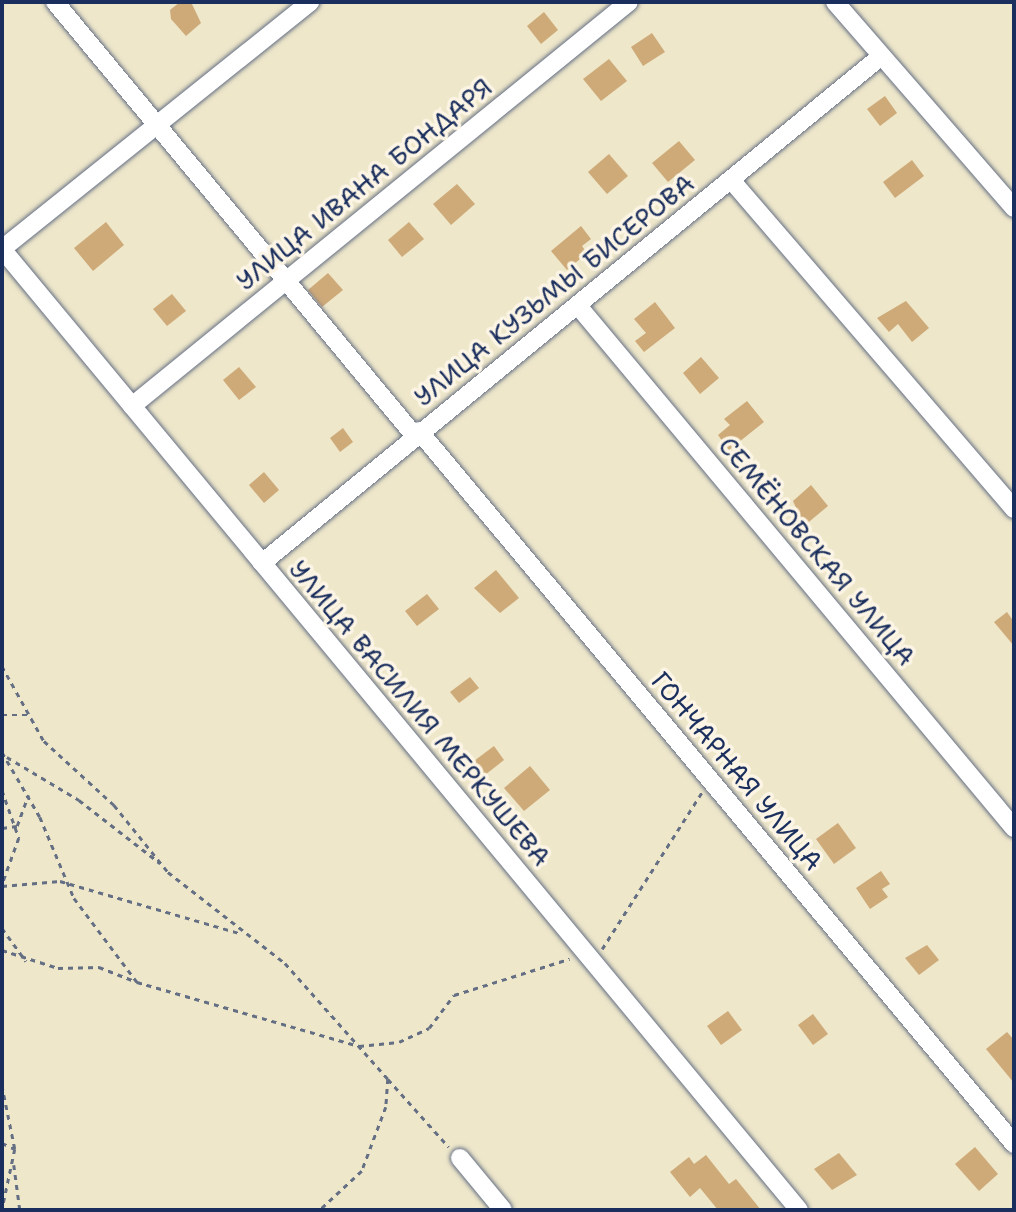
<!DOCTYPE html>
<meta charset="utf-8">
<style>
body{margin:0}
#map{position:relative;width:1016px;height:1212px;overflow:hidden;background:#eee7ca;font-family:"Shantell Sans",sans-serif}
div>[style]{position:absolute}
.building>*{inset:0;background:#ceaa79}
.path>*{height:2.5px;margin-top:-1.25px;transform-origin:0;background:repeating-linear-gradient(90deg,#656f84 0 5px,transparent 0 10px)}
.roads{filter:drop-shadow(0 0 2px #656f84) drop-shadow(0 0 2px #656f84)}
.street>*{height:18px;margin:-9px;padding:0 9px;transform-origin:9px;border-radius:9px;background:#fff}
span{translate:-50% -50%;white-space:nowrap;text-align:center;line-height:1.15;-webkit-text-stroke:7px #fcf5e5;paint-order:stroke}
.street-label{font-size:26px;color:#1b2f5e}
.frame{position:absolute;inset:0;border:4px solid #1b2f5e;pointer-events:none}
</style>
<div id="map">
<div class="building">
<i style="clip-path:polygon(180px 2px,191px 2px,201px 23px,186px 36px,171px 19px,170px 10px)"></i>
<i style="clip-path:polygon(544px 12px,558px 30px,541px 44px,527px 26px)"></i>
<i style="clip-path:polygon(652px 33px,665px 52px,643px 66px,631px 47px)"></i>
<i style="clip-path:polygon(609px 59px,627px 81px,601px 101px,583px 79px)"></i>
<i style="clip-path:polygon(885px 96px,897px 113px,880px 126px,867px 109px)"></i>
<i style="clip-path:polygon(679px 141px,695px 160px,668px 182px,652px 163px)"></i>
<i style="clip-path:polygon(609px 154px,628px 176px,607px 194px,588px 172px)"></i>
<i style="clip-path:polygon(912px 160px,924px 176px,895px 198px,883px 182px)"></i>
<i style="clip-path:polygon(457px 184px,475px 204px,451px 225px,433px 204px)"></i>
<i style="clip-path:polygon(106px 222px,124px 245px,93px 271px,74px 248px)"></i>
<i style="clip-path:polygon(409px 222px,424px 239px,402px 257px,388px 240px)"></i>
<i style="clip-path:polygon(581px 226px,591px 239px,582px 246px,587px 253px,567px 270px,551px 251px)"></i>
<i style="clip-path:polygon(328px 273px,343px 290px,322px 307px,308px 290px)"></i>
<i style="clip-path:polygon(172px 294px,186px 311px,167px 326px,153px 309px)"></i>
<i style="clip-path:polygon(906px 301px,929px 328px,912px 342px,898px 324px,889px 332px,877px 318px)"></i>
<i style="clip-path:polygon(655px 302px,675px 328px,644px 352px,635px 341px,646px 333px,634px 319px)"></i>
<i style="clip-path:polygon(701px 357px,719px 378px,700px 394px,683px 373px)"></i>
<i style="clip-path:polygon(239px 367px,256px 387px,239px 400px,223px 380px)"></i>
<i style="clip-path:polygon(747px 401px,764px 422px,729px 450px,718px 435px,730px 425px,724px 419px)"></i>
<i style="clip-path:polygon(343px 428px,353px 442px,340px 452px,330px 438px)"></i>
<i style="clip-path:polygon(264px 472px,279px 490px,264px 503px,249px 485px)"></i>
<i style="clip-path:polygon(811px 485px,828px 506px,804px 526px,793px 501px)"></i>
<i style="clip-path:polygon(496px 570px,519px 598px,500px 613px,474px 588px)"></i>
<i style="clip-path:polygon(427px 594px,439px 609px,417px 626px,405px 611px)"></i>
<i style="clip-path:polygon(1007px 612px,1014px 622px,1014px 646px,994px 622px)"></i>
<i style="clip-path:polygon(470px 677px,479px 688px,459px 703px,450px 692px)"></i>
<i style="clip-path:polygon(494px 746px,504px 760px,485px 775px,474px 761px)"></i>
<i style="clip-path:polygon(530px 766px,550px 790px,524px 811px,504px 788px)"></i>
<i style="clip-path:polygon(838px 823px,856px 848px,834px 864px,816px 839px)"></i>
<i style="clip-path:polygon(881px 871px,890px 884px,882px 889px,888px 897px,870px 909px,856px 888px)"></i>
<i style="clip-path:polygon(927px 945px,939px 960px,919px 975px,905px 958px)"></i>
<i style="clip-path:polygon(728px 1011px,742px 1030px,721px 1045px,707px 1026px)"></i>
<i style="clip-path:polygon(813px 1014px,828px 1034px,813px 1045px,798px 1025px)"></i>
<i style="clip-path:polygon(1007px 1032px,1014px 1040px,1014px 1083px,986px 1049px)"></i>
<i style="clip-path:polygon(975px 1147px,998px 1174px,979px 1191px,955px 1164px)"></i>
<i style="clip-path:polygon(839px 1153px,857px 1175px,832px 1190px,814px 1169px)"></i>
<i style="clip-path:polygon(706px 1155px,729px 1184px,736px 1179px,761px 1210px,718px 1210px,700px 1188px,690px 1197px,670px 1172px,689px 1157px,694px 1164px)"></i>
</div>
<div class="path">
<i style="left:2px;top:666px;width:86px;rotate:60.8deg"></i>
<i style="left:44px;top:741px;width:95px;rotate:42.4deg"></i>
<i style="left:114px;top:805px;width:86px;rotate:51.1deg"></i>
<i style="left:168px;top:872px;width:148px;rotate:37.9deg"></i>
<i style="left:285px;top:963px;width:155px;rotate:48.4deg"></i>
<i style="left:388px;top:1079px;width:28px;rotate:94deg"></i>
<i style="left:386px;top:1107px;width:68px;rotate:110.6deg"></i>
<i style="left:362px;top:1171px;width:57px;rotate:137.1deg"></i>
<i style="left:2px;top:715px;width:27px"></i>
<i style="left:2px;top:752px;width:75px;rotate:59.7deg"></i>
<i style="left:40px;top:817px;width:88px;rotate:67.2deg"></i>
<i style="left:74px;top:898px;width:105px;rotate:53.1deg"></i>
<i style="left:137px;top:982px;width:231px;rotate:16.1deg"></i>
<i style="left:359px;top:1046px;width:40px;rotate:-5.7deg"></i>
<i style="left:399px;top:1042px;width:33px;rotate:-25deg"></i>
<i style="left:429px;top:1028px;width:41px;rotate:-52.9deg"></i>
<i style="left:454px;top:995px;width:121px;rotate:-17.4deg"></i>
<i style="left:7px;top:757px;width:84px;rotate:30.8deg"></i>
<i style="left:79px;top:800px;width:103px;rotate:37.9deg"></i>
<i style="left:2px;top:790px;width:51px;rotate:70.5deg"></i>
<i style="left:19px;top:838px;width:50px;rotate:109.9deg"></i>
<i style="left:2px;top:828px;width:15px;rotate:-8deg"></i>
<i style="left:17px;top:826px;width:33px;rotate:-70deg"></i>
<i style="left:2px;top:886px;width:58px;rotate:-4.9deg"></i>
<i style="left:60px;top:881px;width:186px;rotate:16.2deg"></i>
<i style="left:2px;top:928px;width:41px;rotate:54deg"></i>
<i style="left:602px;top:949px;width:186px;rotate:-57.5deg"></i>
<i style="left:2px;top:950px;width:59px;rotate:17.8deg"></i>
<i style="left:58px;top:968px;width:41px;rotate:-1.4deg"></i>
<i style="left:99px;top:967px;width:41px;rotate:21.5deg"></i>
<i style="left:388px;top:1079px;width:91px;rotate:48.1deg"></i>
<i style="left:2px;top:1085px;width:65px;rotate:78.5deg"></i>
<i style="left:15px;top:1149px;width:62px;rotate:102deg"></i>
<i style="left:2px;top:1143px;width:14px;rotate:25deg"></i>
<i style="left:14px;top:1165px;width:45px;rotate:82.4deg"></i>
</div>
<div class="roads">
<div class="street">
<i style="left:55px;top:2px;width:562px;rotate:50.34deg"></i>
<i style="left:835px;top:2px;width:273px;rotate:49deg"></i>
<i style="left:732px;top:181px;width:433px;rotate:49.3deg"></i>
<i style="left:2px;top:249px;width:1248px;rotate:50.33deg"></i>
<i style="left:2px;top:249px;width:395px;rotate:-38.7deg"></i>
<i style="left:579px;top:307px;width:679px;rotate:50.14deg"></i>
<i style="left:132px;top:406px;width:640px;rotate:-39.11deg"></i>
<i style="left:419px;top:431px;width:929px;rotate:50.15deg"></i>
<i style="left:262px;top:563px;width:797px;rotate:-39.3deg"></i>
<i style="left:460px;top:1158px;width:67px;rotate:50.4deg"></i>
</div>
</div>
<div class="street-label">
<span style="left:364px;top:184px;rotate:-39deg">УЛИЦА ИВАНА БОНДАРЯ</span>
<span style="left:554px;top:290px;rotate:-39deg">УЛИЦА КУЗЬМЫ БИСЕРОВА</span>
<span style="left:817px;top:551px;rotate:50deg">СЕМЁНОВСКАЯ УЛИЦА</span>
<span style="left:420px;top:713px;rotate:50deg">УЛИЦА ВАСИЛИЯ МЕРКУШЕВА</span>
<span style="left:737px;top:771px;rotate:50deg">ГОНЧАРНАЯ УЛИЦА</span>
</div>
<div class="frame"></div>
</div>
